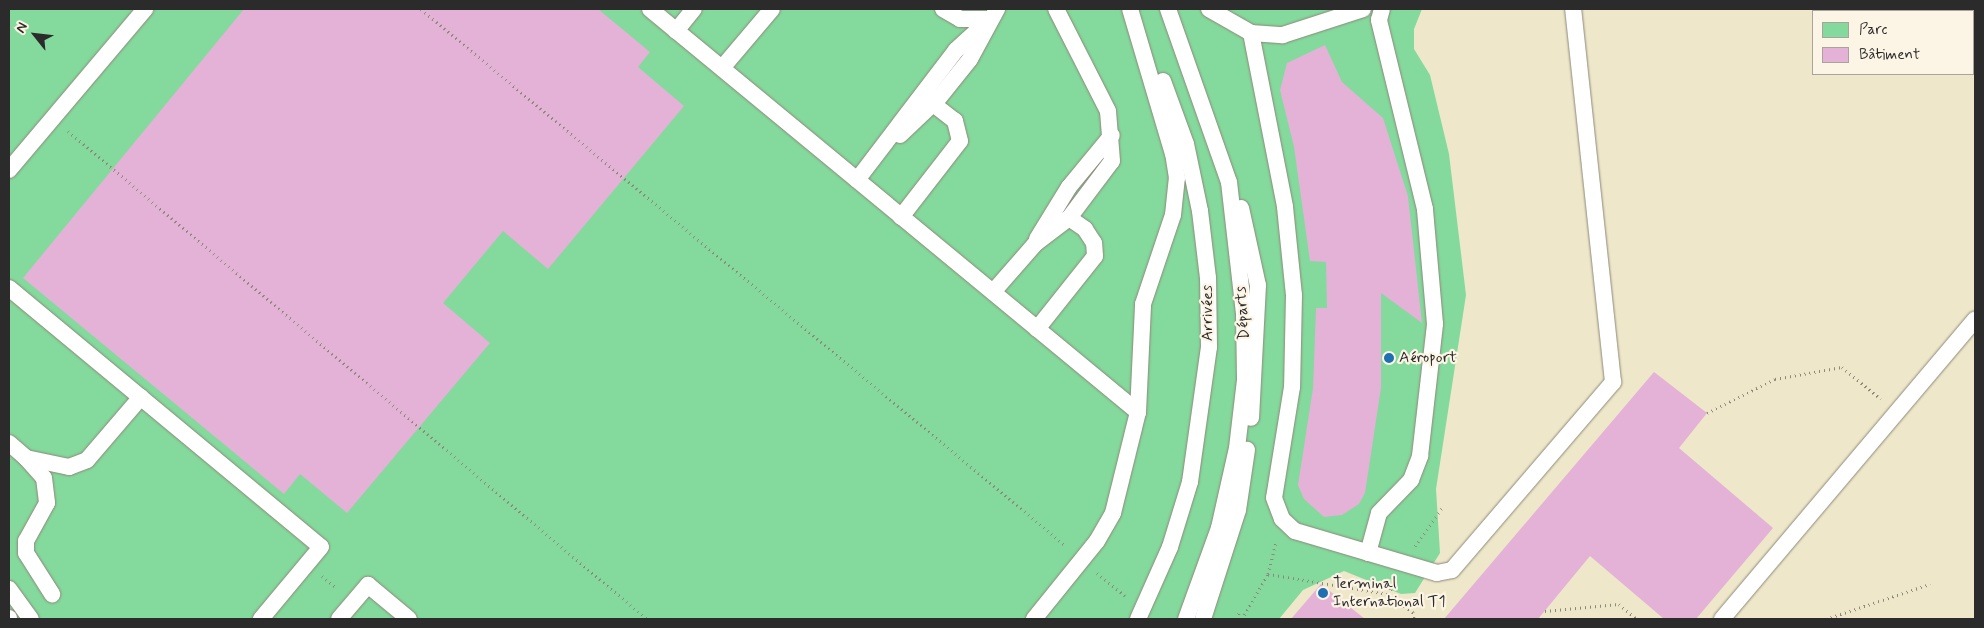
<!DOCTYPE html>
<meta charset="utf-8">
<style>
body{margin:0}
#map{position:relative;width:1984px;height:628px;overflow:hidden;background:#eee7ca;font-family:Mynerve,sans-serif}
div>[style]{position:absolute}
.green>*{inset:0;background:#84d99c}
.building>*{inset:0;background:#e3b2d6}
.path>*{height:3px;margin-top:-1.5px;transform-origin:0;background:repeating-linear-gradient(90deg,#8c897a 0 1px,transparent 0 5px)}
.roads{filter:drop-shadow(0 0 1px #8c897a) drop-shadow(0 0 1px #8c897a)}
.service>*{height:16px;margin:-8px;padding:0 8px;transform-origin:8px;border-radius:8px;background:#fff}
.dots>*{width:14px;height:14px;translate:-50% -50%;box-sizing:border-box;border:2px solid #fcf5e5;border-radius:50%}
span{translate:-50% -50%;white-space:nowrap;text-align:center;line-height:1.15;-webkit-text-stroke:4.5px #fcf5e5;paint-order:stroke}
.street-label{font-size:16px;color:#2b2b2b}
.poi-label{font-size:16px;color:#2b2b2b}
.left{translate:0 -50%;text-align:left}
.frame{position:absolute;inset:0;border:10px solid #2b2b2b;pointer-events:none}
.legend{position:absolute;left:1812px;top:10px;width:162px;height:65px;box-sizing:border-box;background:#fcf5e5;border:1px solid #a8a49b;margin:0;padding:6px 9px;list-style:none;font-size:15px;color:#2b2b2b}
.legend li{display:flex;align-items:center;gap:10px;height:25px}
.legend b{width:25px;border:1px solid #a8a49b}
.north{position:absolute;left:10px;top:10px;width:50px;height:50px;-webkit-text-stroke:4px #fcf5e5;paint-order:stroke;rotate:299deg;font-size:14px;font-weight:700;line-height:20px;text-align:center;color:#2b2b2b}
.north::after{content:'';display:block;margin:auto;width:18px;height:22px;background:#2b2b2b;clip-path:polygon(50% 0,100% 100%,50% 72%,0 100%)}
</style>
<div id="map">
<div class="green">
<i style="clip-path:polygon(9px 9px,1422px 9px,1414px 29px,1414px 49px,1430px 75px,1449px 154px,1466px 295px,1436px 489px,1440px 553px,1415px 593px,1401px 594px,1344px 571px,1303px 590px,1279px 619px,9px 619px)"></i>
</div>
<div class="building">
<i style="clip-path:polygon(244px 9px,598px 9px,650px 52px,638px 67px,684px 106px,548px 269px,503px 231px,443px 303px,490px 343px,347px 513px,300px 474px,284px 494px,23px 278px)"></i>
<i style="clip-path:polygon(1325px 45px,1342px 82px,1383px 118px,1408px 196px,1422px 323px,1381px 293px,1381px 388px,1365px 493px,1359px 504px,1342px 515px,1324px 517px,1304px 499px,1298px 485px,1313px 388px,1316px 308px,1327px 308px,1326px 262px,1310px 261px,1294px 147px,1280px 90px,1287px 63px)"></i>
<i style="clip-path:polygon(1654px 372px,1707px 413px,1679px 448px,1773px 528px,1696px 619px,1664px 619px,1590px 556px,1538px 619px,1444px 619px)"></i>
<i style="clip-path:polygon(1321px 584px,1365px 619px,1291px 619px)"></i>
</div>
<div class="path">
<i style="left:421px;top:9px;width:839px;rotate:39.78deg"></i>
<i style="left:68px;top:131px;width:757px;rotate:40.13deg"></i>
<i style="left:1707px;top:413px;width:76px;rotate:-26.6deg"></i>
<i style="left:1775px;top:379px;width:68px;rotate:-10.2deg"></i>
<i style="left:1842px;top:367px;width:50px;rotate:39.4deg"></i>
<i style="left:1415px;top:546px;width:47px;rotate:-54.6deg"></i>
<i style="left:1097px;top:573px;width:36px;rotate:39deg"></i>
<i style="left:1268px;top:574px;width:32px;rotate:-76deg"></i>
<i style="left:322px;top:576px;width:19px;rotate:39deg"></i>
<i style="left:1388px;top:594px;width:14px;rotate:-60deg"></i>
<i style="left:1545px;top:611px;width:74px;rotate:-5.4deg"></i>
<i style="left:1619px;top:604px;width:23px;rotate:40deg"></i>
<i style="left:1238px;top:619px;width:7px;rotate:-82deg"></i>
<i style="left:1242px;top:619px;width:52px;rotate:-60deg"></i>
<i style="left:1268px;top:574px;width:122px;rotate:9.5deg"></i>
<i style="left:1388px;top:594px;width:31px;rotate:36deg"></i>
<i style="left:1413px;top:612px;width:7px;rotate:82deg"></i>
<i style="left:1826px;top:619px;width:110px;rotate:-18.6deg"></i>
</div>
<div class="roads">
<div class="service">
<i style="left:650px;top:9px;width:633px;rotate:39.55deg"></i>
<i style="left:943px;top:9px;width:20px;rotate:30deg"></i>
<i style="left:960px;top:19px;width:30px"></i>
<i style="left:1168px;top:9px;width:183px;rotate:70.6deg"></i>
<i style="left:1229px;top:182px;width:133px;rotate:83.5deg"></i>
<i style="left:1244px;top:314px;width:66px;rotate:89.1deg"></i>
<i style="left:1245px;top:380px;width:68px;rotate:96.7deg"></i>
<i style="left:1237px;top:448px;width:82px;rotate:102.7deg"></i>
<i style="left:1219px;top:528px;width:97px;rotate:109.9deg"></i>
<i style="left:1209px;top:9px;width:48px;rotate:29.7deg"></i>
<i style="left:1251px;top:33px;width:32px;rotate:4deg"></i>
<i style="left:1283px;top:35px;width:84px;rotate:-18deg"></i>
<i style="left:1920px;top:9px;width:4px;rotate:34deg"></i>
<i style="left:1951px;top:11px;width:3px;rotate:-45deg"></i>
<i style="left:676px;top:31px;width:28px;rotate:-51deg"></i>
<i style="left:1251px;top:33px;width:177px;rotate:78.9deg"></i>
<i style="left:1285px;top:207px;width:88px;rotate:84.2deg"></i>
<i style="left:1294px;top:295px;width:92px;rotate:91.2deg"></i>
<i style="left:1292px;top:387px;width:112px;rotate:99.2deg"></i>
<i style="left:1274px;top:498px;width:22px;rotate:69deg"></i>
<i style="left:1282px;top:519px;width:18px;rotate:43deg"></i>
<i style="left:1295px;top:531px;width:148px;rotate:16.5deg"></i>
<i style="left:1437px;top:573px;width:15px;rotate:-11deg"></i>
<i style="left:1452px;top:570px;width:248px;rotate:-49.4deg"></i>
<i style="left:1613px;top:382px;width:375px;rotate:-96.1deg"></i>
<i style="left:722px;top:68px;width:77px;rotate:-49.7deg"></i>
<i style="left:900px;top:135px;width:52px;rotate:-43.5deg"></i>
<i style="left:938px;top:99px;width:51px;rotate:-51.3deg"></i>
<i style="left:970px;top:59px;width:57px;rotate:-61.6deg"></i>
<i style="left:9px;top:170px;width:211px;rotate:-49.8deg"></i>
<i style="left:857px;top:180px;width:163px;rotate:-52.7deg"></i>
<i style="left:956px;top:50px;width:46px;rotate:-42.4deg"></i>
<i style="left:1241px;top:208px;width:79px;rotate:77.6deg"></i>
<i style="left:1258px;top:285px;width:133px;rotate:93deg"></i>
<i style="left:901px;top:217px;width:96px;rotate:-52.2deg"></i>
<i style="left:960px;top:141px;width:21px;rotate:-104deg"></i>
<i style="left:955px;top:121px;width:28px;rotate:-142deg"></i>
<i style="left:1037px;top:239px;width:61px;rotate:-58.4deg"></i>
<i style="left:1069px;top:187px;width:67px;rotate:-50.4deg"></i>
<i style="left:9px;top:288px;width:405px;rotate:39.7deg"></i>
<i style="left:321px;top:547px;width:94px;rotate:129.8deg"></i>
<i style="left:993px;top:292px;width:64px;rotate:-48.8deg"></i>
<i style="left:1035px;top:244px;width:43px;rotate:-37.4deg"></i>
<i style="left:1069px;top:218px;width:71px;rotate:-53deg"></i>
<i style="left:1112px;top:161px;width:50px;rotate:-94.6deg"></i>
<i style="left:1108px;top:111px;width:114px;rotate:-117deg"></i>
<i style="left:1037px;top:329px;width:93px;rotate:-51.5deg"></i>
<i style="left:1095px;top:256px;width:13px;rotate:-94deg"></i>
<i style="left:1094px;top:243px;width:17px;rotate:-123deg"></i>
<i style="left:1085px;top:229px;width:19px;rotate:-145deg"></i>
<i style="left:9px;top:443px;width:23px;rotate:41deg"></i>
<i style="left:26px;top:458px;width:44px;rotate:11.8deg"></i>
<i style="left:69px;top:467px;width:19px;rotate:-21deg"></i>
<i style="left:87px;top:460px;width:83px;rotate:-49.4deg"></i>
<i style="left:26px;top:458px;width:27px;rotate:48deg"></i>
<i style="left:44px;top:478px;width:25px;rotate:83deg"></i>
<i style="left:47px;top:503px;width:43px;rotate:118.9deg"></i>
<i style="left:26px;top:541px;width:12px;rotate:90deg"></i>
<i style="left:26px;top:553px;width:49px;rotate:57.6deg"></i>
<i style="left:1368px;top:553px;width:41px;rotate:-74.6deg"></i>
<i style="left:1379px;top:513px;width:46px;rotate:-45.9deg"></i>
<i style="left:1411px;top:480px;width:26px;rotate:-69deg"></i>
<i style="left:1420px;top:456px;width:133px;rotate:-83.5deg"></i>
<i style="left:1435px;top:324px;width:115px;rotate:-95deg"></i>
<i style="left:1425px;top:209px;width:195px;rotate:-103.7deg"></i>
<i style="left:1379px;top:20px;width:11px;rotate:-75deg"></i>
<i style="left:9px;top:589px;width:37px;rotate:54deg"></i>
<i style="left:9px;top:618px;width:1px;rotate:90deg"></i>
<i style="left:339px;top:619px;width:45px;rotate:-49.5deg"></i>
<i style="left:368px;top:585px;width:53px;rotate:39.7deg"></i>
<i style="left:1034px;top:619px;width:100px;rotate:-51.1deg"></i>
<i style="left:1097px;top:541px;width:32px;rotate:-60deg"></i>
<i style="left:1113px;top:513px;width:104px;rotate:-76.1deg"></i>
<i style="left:1138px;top:412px;width:108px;rotate:-87.3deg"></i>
<i style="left:1143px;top:304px;width:94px;rotate:-71.4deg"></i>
<i style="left:1173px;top:215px;width:37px;rotate:-84deg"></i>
<i style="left:1177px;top:178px;width:24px;rotate:-99deg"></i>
<i style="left:1173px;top:154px;width:151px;rotate:-106.5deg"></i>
<i style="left:1138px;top:619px;width:79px;rotate:-66deg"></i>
<i style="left:1170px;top:547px;width:68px;rotate:-72.9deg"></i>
<i style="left:1190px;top:482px;width:136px;rotate:-82deg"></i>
<i style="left:1209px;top:347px;width:69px;rotate:-90.8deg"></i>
<i style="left:1208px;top:278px;width:67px;rotate:-96.8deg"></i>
<i style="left:1200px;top:211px;width:68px;rotate:-101.8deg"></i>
<i style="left:1186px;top:144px;width:67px;rotate:-110.1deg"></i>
<i style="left:1203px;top:619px;width:114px;rotate:-72.2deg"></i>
<i style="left:1238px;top:510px;width:61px;rotate:-81.5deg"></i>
<i style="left:1722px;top:619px;width:392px;rotate:-49.8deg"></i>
</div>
</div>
<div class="dots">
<i style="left:1389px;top:358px;background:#1f6fb2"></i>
<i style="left:1323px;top:593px;background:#1f6fb2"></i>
</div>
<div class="street-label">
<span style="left:1208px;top:313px;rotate:-90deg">Arrivées</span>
<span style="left:1243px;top:313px;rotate:-94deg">Départs</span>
</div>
<div class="poi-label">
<span class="left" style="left:1399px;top:358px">Aéroport</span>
<span class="left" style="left:1333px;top:593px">Terminal<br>International T1</span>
</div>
<div class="frame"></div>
<ul class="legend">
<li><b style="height:14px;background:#84d99c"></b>Parc</li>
<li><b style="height:14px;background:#e3b2d6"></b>Bâtiment</li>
</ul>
<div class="north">N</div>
</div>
